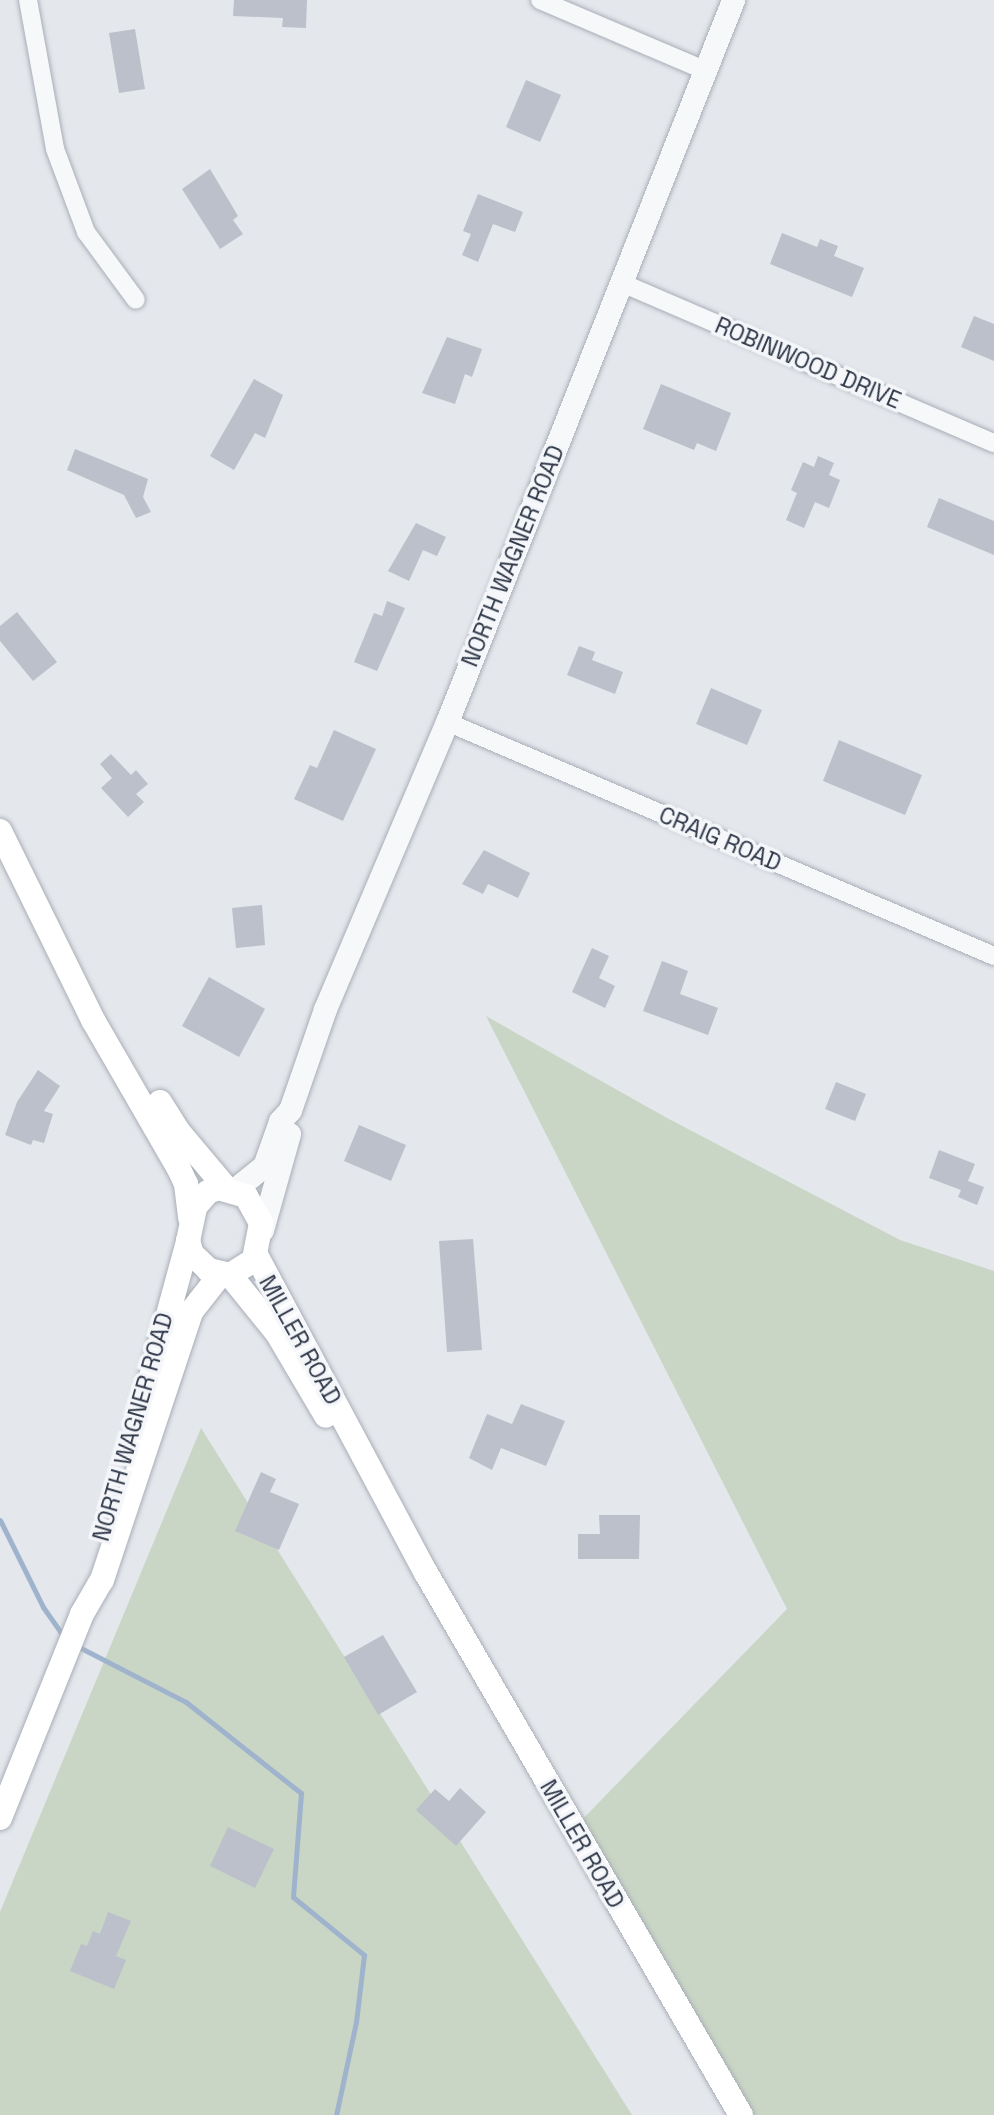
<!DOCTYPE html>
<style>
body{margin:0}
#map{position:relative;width:994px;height:2115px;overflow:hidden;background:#e4e7ec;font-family:"Space Grotesk",sans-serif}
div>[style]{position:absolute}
.green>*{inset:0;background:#c9d6c5}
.stream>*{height:5px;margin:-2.5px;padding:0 2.5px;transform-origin:2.5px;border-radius:2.5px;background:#9fb4cc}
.building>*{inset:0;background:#bbc0ca}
.roads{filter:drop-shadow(0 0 2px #a9aeb7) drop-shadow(0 0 2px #a9aeb7)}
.minor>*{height:18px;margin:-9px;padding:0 9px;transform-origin:9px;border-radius:9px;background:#f7f8fa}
.tertiary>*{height:23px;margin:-11.5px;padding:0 11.5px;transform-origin:11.5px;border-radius:11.5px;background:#f7f8fa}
.secondary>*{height:24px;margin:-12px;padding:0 12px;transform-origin:12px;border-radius:12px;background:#fff}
span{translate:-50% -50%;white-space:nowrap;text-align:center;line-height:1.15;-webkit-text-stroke:7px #f4f6f9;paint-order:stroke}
.street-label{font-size:23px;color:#2b3445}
</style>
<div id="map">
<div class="green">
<i style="clip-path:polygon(486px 1016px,667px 1118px,900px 1240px,994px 1271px,994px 2115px,741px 2115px,573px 1829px,787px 1609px)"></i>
<i style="clip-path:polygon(201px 1428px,632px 2115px,0 2115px,0 1912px)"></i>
</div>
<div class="stream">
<i style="left:0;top:1520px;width:97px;rotate:63.7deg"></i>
<i style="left:43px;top:1607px;width:37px;rotate:55deg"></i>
<i style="left:75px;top:1645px;width:125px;rotate:27.2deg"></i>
<i style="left:186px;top:1702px;width:147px;rotate:38.4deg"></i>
<i style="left:301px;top:1793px;width:104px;rotate:94.4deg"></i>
<i style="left:293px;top:1897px;width:92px;rotate:39.2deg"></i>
<i style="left:364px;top:1955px;width:67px;rotate:96.8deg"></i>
<i style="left:356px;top:2022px;width:95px;rotate:102.1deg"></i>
</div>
<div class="building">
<i style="clip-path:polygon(234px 0,307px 0,306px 28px,282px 27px,283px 18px,233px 16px)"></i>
<i style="clip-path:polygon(135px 29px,145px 89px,119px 93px,109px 33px)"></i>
<i style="clip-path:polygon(526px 80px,561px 95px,540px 142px,506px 127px)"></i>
<i style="clip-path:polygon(210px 169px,238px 216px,233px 220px,243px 234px,220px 249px,182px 189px)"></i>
<i style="clip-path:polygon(478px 194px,523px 212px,515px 232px,493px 224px,478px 262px,462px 255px,471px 234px,463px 231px)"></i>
<i style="clip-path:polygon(782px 233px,817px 247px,820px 239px,838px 246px,834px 256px,864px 268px,852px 297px,770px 264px)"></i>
<i style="clip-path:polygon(974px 316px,994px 324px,994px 361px,961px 347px)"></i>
<i style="clip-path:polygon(447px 337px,482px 349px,472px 377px,465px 374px,455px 404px,422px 393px)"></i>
<i style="clip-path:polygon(254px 379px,283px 395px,265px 438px,255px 433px,234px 470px,210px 456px)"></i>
<i style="clip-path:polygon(661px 384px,731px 413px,716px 451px,697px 443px,694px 450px,643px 429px)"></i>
<i style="clip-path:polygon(75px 449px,148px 479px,143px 497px,151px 512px,136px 518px,124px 495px,67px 470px)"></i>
<i style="clip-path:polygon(818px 456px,834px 463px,829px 475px,840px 480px,829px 508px,815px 502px,804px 528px,786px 520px,797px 493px,791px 490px,803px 462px,814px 467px)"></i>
<i style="clip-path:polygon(939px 498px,994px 521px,994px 555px,927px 527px)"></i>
<i style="clip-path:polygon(416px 523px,446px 537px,437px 556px,423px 550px,409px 581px,388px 571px)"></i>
<i style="clip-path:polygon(387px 601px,405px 608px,377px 671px,354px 662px,374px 613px,382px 616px)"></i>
<i style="clip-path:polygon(17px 612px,57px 662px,33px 681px,0 641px,0 626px)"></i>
<i style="clip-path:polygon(579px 646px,595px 652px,592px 660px,623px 672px,615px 694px,567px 675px)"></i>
<i style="clip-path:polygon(711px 688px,762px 710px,747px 745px,696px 724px)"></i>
<i style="clip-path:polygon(334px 730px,376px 749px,343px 821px,294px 799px,310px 765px,317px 768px)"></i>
<i style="clip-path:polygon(839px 740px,922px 775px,905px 815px,823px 781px)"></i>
<i style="clip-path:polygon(111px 754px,131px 775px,136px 770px,148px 784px,136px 794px,144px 802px,128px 817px,101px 788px,112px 778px,100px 764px)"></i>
<i style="clip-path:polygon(484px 850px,530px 873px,518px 898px,488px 884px,483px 894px,462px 884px)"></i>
<i style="clip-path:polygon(262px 905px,265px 945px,236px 948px,232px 908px)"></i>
<i style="clip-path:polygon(592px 948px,609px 956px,599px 978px,615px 986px,605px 1008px,572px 992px)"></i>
<i style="clip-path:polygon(662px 961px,688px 971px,680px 994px,718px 1008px,708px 1035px,643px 1011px)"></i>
<i style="clip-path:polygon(209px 977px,265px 1009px,239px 1057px,182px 1026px)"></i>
<i style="clip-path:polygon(38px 1070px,60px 1086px,44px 1111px,53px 1114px,44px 1143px,33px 1140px,31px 1145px,5px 1135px,17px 1102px)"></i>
<i style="clip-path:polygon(836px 1082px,866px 1094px,855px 1121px,825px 1109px)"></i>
<i style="clip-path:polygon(359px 1125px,406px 1145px,391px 1181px,344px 1161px)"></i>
<i style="clip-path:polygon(939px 1150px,975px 1164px,968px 1181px,984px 1187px,977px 1205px,958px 1197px,961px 1190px,929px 1178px)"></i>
<i style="clip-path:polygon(473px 1239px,482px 1350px,447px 1352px,439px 1241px)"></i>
<i style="clip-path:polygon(521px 1404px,565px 1421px,546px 1466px,501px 1448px,492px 1470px,469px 1458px,487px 1414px,512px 1424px)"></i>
<i style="clip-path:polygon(261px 1472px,276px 1479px,270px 1492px,299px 1504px,279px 1550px,235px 1531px)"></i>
<i style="clip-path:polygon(599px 1515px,640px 1515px,639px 1559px,578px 1559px,578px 1534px,600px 1534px)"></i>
<i style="clip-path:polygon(383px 1635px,417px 1692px,378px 1715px,344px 1657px)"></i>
<i style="clip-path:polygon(460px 1788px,486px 1812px,456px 1846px,416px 1810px,435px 1789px,449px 1801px)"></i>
<i style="clip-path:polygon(228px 1827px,274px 1849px,255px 1888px,210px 1866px)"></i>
<i style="clip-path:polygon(108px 1912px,131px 1921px,116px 1956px,126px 1960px,114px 1989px,70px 1971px,81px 1944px,87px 1946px,93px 1931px,100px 1934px)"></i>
</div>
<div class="roads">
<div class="minor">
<i style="left:28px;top:0;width:151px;rotate:79.7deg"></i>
<i style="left:55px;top:149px;width:89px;rotate:69.5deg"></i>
<i style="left:86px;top:232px;width:84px;rotate:53.7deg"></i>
<i style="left:540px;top:0;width:178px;rotate:23.1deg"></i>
<i style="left:622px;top:283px;width:405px;rotate:23.3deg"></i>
<i style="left:447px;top:722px;width:595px;rotate:23.16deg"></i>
</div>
<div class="tertiary">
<i style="left:234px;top:1190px;width:38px;rotate:-39deg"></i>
<i style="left:264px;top:1166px;width:48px;rotate:-70.4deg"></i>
<i style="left:280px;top:1121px;width:15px;rotate:-48deg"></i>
<i style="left:290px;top:1110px;width:107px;rotate:-70.9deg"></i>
<i style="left:325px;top:1009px;width:312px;rotate:-67deg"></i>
<i style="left:447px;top:722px;width:777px;rotate:-68.39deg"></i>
<i style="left:262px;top:1230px;width:100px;rotate:-74.3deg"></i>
</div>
<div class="secondary">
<i style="left:0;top:831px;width:211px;rotate:63.8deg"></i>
<i style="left:93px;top:1020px;width:172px;rotate:60deg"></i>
<i style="left:179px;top:1169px;width:17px;rotate:65deg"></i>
<i style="left:186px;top:1184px;width:34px;rotate:83deg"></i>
<i style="left:160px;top:1102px;width:34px;rotate:58deg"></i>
<i style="left:178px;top:1131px;width:75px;rotate:49.9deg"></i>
<i style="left:218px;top:1188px;width:29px;rotate:16deg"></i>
<i style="left:246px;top:1196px;width:31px;rotate:61deg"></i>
<i style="left:261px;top:1223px;width:38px;rotate:101deg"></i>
<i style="left:254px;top:1260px;width:28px;rotate:148deg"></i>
<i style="left:230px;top:1275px;width:22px;rotate:-167deg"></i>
<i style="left:209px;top:1270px;width:23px;rotate:-137deg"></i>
<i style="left:192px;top:1254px;width:14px;rotate:-107deg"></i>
<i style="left:188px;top:1241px;width:35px;rotate:-78deg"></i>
<i style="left:195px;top:1207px;width:20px;rotate:-49deg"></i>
<i style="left:208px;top:1192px;width:11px;rotate:-22deg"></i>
<i style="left:256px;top:1255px;width:361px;rotate:61.9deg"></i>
<i style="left:426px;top:1573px;width:627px;rotate:59.84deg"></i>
<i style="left:230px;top:1275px;width:75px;rotate:51deg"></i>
<i style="left:277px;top:1333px;width:96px;rotate:59.4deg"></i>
<i style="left:146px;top:1395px;width:160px;rotate:-74.7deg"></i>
<i style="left:0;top:1818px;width:220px;rotate:-68.1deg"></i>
<i style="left:82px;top:1614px;width:39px;rotate:-60deg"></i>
<i style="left:102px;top:1580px;width:282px;rotate:-71.6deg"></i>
<i style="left:191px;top:1312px;width:47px;rotate:-51.9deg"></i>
</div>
</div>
<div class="street-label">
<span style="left:808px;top:363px;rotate:23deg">ROBINWOOD DRIVE</span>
<span style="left:513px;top:556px;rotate:-68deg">NORTH WAGNER ROAD</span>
<span style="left:720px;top:839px;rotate:23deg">CRAIG ROAD</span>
<span style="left:300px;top:1340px;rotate:61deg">MILLER ROAD</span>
<span style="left:133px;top:1427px;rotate:-74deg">NORTH WAGNER ROAD</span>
<span style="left:582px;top:1844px;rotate:60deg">MILLER ROAD</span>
</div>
</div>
